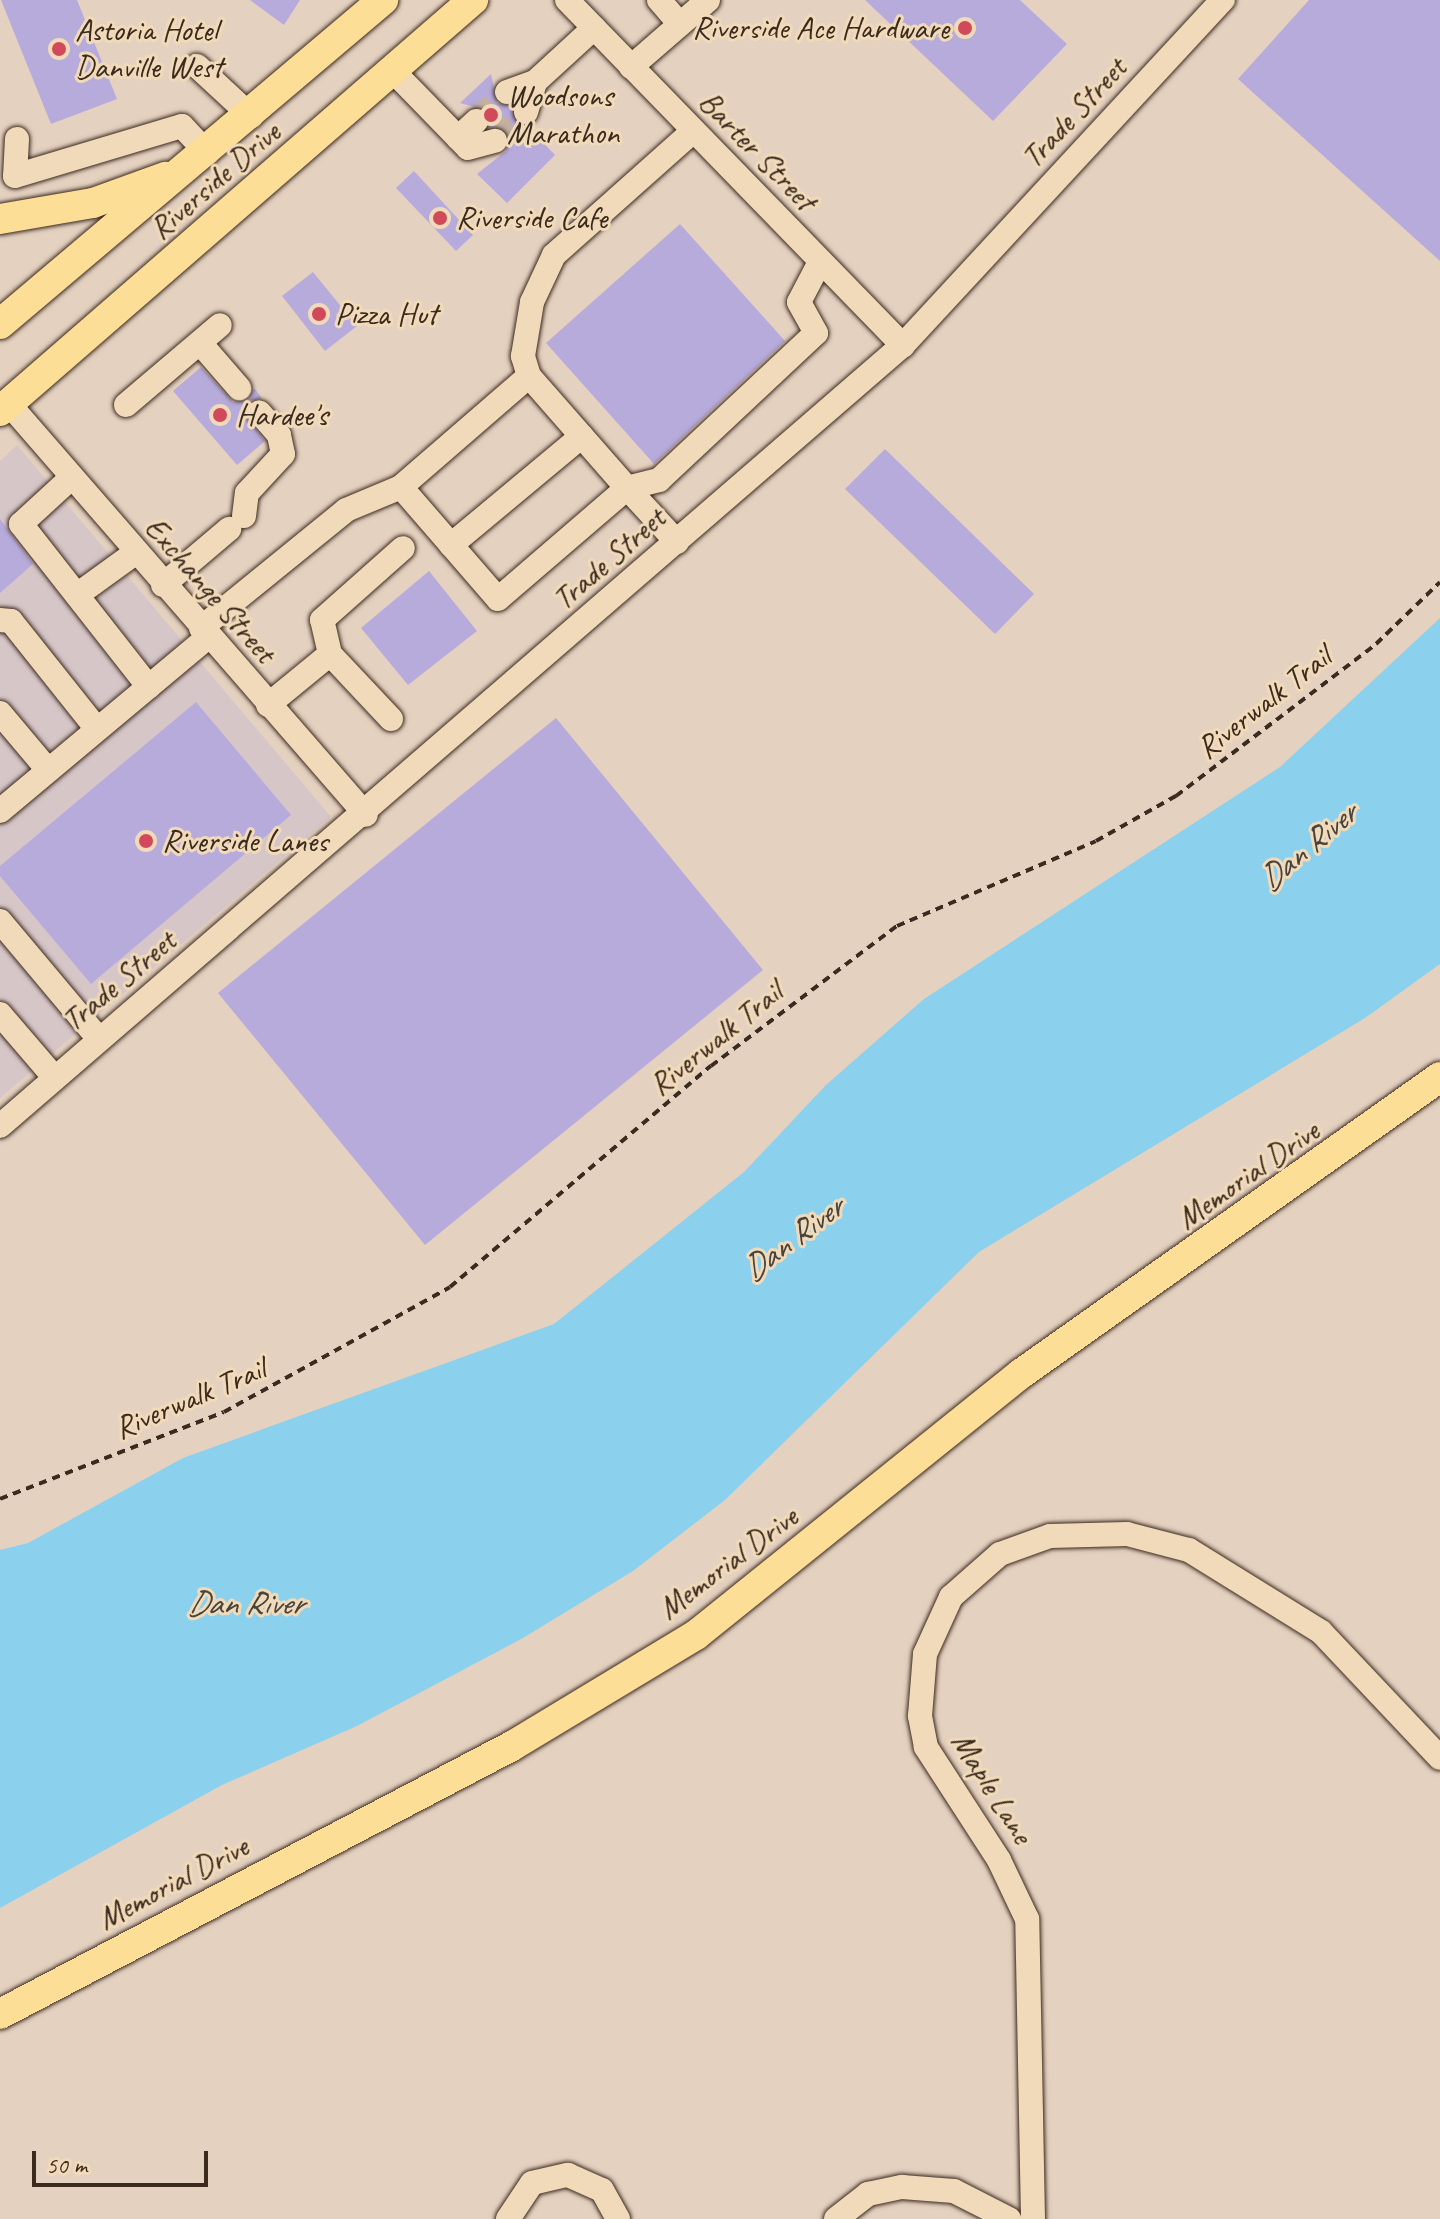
<!DOCTYPE html>
<style>
body{margin:0}
#map{position:relative;width:1440px;height:2219px;overflow:hidden;background:#e5d1c0;font-family:Caveat,sans-serif}
div>[style]{position:absolute}
.built>*{inset:0;background:#d7c6c8}
.water>*{inset:0;background:#8bd1ed}
.building>*{inset:0;background:#b7abdc}
.minor-tunnel>*{height:24px;margin-top:-12px;transform-origin:0;background:repeating-linear-gradient(90deg,#c3b0a0 0 24px,transparent 0 36px)}
.path>*{height:4px;margin-top:-2px;transform-origin:0;background:repeating-linear-gradient(90deg,#3b2a1e 0 8px,transparent 0 14px)}
.roads{filter:drop-shadow(0 0 2px #3b2a1e) drop-shadow(0 0 2px #3b2a1e)}
.minor>*{height:24px;margin:-12px;padding:0 12px;transform-origin:12px;border-radius:12px;background:#f0dab9}
.major>*{height:30px;margin:-15px;padding:0 15px;transform-origin:15px;border-radius:15px;background:#fdde96}
.dots>*{width:22px;height:22px;translate:-50% -50%;box-sizing:border-box;border:4px solid #f0dab9;border-radius:50%}
span{translate:-50% -50%;white-space:nowrap;text-align:center;line-height:1.15;-webkit-text-stroke:6px #f0dab9;paint-order:stroke}
.poi-label{font-size:32px;color:#3b2a1e}
.right{translate:-100% -50%;text-align:right}
.left{translate:0 -50%;text-align:left}
.street-label{font-size:32px;color:#3b2a1e}
.water-label{font-size:34px;color:#47433d;font-style:italic}
.scale{position:absolute;left:32px;top:2151px;width:176px;height:36px;box-sizing:border-box;border:4px solid #3b2a1e;border-top:0;padding-left:10px;font-size:24px;line-height:28px;white-space:nowrap;color:#3b2a1e;-webkit-text-stroke:6px #f0dab9;paint-order:stroke}
</style>
<div id="map">
<div class="built">
<i style="clip-path:polygon(17px 445px,331px 817px,0 1098px,0 461px)"></i>
</div>
<div class="water">
<i style="clip-path:polygon(1440px 618px,1440px 964px,1365px 1018px,979px 1252px,725px 1500px,633px 1571px,523px 1638px,357px 1726px,222px 1785px,0 1908px,0 1550px,28px 1543px,183px 1458px,554px 1324px,744px 1172px,826px 1085px,924px 999px,1280px 767px)"></i>
</div>
<div class="building">
<i style="clip-path:polygon(1px 0,77px 0,117px 99px,51px 124px)"></i>
<i style="clip-path:polygon(250px 0,300px 0,284px 25px)"></i>
<i style="clip-path:polygon(865px 0,1020px 0,1067px 44px,993px 121px)"></i>
<i style="clip-path:polygon(1309px 0,1440px 0,1440px 261px,1238px 79px)"></i>
<i style="clip-path:polygon(491px 74px,497px 103px,512px 106px,521px 126px,536px 123px,533px 132px,555px 155px,507px 203px,477px 174px,506px 151px,509px 136px,489px 127px,486px 110px,460px 103px)"></i>
<i style="clip-path:polygon(414px 171px,473px 235px,456px 251px,396px 188px)"></i>
<i style="clip-path:polygon(680px 224px,785px 341px,654px 464px,546px 343px)"></i>
<i style="clip-path:polygon(313px 272px,357px 326px,325px 351px,282px 296px)"></i>
<i style="clip-path:polygon(201px 367px,233px 402px,248px 400px,254px 388px,262px 398px,249px 401px,244px 414px,265px 441px,237px 465px,173px 391px)"></i>
<i style="clip-path:polygon(885px 449px,1034px 594px,995px 634px,845px 489px)"></i>
<i style="clip-path:polygon(0 519px,33px 564px,0 593px)"></i>
<i style="clip-path:polygon(429px 571px,477px 631px,408px 685px,361px 628px)"></i>
<i style="clip-path:polygon(196px 702px,291px 815px,91px 984px,0 876px,0 866px)"></i>
<i style="clip-path:polygon(556px 718px,763px 970px,425px 1245px,218px 993px)"></i>
</div>
<div class="minor-tunnel">
<i style="left:476px;top:121px;width:42px;rotate:-43.1deg"></i>
<i style="left:495px;top:141px;width:42px;rotate:-43.1deg"></i>
</div>
<div class="path">
<i style="left:0;top:1499px;width:240px;rotate:-21.2deg"></i>
<i style="left:224px;top:1412px;width:258px;rotate:-28.9deg"></i>
<i style="left:450px;top:1287px;width:342px;rotate:-40.3deg"></i>
<i style="left:711px;top:1066px;width:233px;rotate:-37deg"></i>
<i style="left:897px;top:926px;width:216px;rotate:-23.1deg"></i>
<i style="left:1096px;top:841px;width:92px;rotate:-29.4deg"></i>
<i style="left:1176px;top:796px;width:251px;rotate:-37.2deg"></i>
<i style="left:1376px;top:644px;width:89px;rotate:-44.1deg"></i>
</div>
<div class="roads">
<div class="minor">
<i style="left:567px;top:0;width:482px;rotate:45.8deg"></i>
<i style="left:659px;top:0;width:32px;rotate:49deg"></i>
<i style="left:197px;top:66px;width:74px;rotate:42.8deg"></i>
<i style="left:631px;top:67px;width:102px;rotate:-41deg"></i>
<i style="left:393px;top:71px;width:107px;rotate:45.8deg"></i>
<i style="left:468px;top:148px;width:28px;rotate:-15deg"></i>
<i style="left:507px;top:92px;width:30px;rotate:-20deg"></i>
<i style="left:526px;top:112px;width:31px;rotate:-73deg"></i>
<i style="left:535px;top:82px;width:80px;rotate:-42.5deg"></i>
<i style="left:458px;top:138px;width:25px;rotate:-43deg"></i>
<i style="left:17px;top:139px;width:37px;rotate:93deg"></i>
<i style="left:15px;top:176px;width:174px;rotate:-16.7deg"></i>
<i style="left:182px;top:126px;width:37px;rotate:47deg"></i>
<i style="left:200px;top:343px;width:60px;rotate:49.1deg"></i>
<i style="left:529px;top:376px;width:169px;rotate:139.1deg"></i>
<i style="left:401px;top:487px;width:148px;rotate:49.1deg"></i>
<i style="left:498px;top:599px;width:170px;rotate:-40.7deg"></i>
<i style="left:627px;top:488px;width:149px;rotate:-131.2deg"></i>
<i style="left:529px;top:376px;width:21px;rotate:-107deg"></i>
<i style="left:523px;top:356px;width:55px;rotate:-80.5deg"></i>
<i style="left:532px;top:302px;width:52px;rotate:-64.9deg"></i>
<i style="left:554px;top:255px;width:185px;rotate:-41.7deg"></i>
<i style="left:9px;top:404px;width:544px;rotate:49.02deg"></i>
<i style="left:126px;top:405px;width:123px;rotate:-40.4deg"></i>
<i style="left:71px;top:478px;width:68px;rotate:137.4deg"></i>
<i style="left:21px;top:524px;width:207px;rotate:51.9deg"></i>
<i style="left:244px;top:516px;width:23px;rotate:-83deg"></i>
<i style="left:247px;top:493px;width:53px;rotate:-47.3deg"></i>
<i style="left:283px;top:454px;width:19px;rotate:-102deg"></i>
<i style="left:279px;top:435px;width:30px;rotate:-131deg"></i>
<i style="left:677px;top:542px;width:74px;rotate:-132.8deg"></i>
<i style="left:627px;top:488px;width:33px;rotate:-14deg"></i>
<i style="left:659px;top:480px;width:215px;rotate:-43.1deg"></i>
<i style="left:816px;top:333px;width:35px;rotate:-119deg"></i>
<i style="left:799px;top:302px;width:45px;rotate:-62.3deg"></i>
<i style="left:451px;top:545px;width:170px;rotate:-39.8deg"></i>
<i style="left:163px;top:585px;width:87px;rotate:-40.3deg"></i>
<i style="left:77px;top:595px;width:72px;rotate:-35.9deg"></i>
<i style="left:0;top:620px;width:11px;rotate:5deg"></i>
<i style="left:11px;top:621px;width:138px;rotate:51.5deg"></i>
<i style="left:201px;top:628px;width:187px;rotate:-39.1deg"></i>
<i style="left:346px;top:510px;width:60px;rotate:-22.7deg"></i>
<i style="left:268px;top:705px;width:80px;rotate:-39.4deg"></i>
<i style="left:0;top:713px;width:75px;rotate:49.9deg"></i>
<i style="left:391px;top:719px;width:89px;rotate:-133.2deg"></i>
<i style="left:330px;top:654px;width:35px;rotate:-103deg"></i>
<i style="left:322px;top:620px;width:108px;rotate:-41.6deg"></i>
<i style="left:0;top:811px;width:271px;rotate:-39.9deg"></i>
<i style="left:0;top:921px;width:154px;rotate:50deg"></i>
<i style="left:0;top:1014px;width:83px;rotate:49.4deg"></i>
<i style="left:0;top:1126px;width:1194px;rotate:-40.86deg"></i>
<i style="left:903px;top:345px;width:471px;rotate:-47.2deg"></i>
<i style="left:508px;top:2219px;width:43px;rotate:-56.3deg"></i>
<i style="left:532px;top:2183px;width:37px;rotate:-13deg"></i>
<i style="left:568px;top:2175px;width:37px;rotate:24deg"></i>
<i style="left:602px;top:2190px;width:33px;rotate:61deg"></i>
<i style="left:836px;top:2219px;width:41px;rotate:-38deg"></i>
<i style="left:868px;top:2194px;width:35px;rotate:-12deg"></i>
<i style="left:902px;top:2187px;width:52px;rotate:4.4deg"></i>
<i style="left:954px;top:2191px;width:62px;rotate:27deg"></i>
<i style="left:1033px;top:2219px;width:300px;rotate:-91.1deg"></i>
<i style="left:1027px;top:1919px;width:65px;rotate:-115.4deg"></i>
<i style="left:999px;top:1860px;width:135px;rotate:-122.9deg"></i>
<i style="left:926px;top:1747px;width:32px;rotate:-101deg"></i>
<i style="left:920px;top:1716px;width:62px;rotate:-85.4deg"></i>
<i style="left:925px;top:1654px;width:63px;rotate:-65.5deg"></i>
<i style="left:951px;top:1597px;width:65px;rotate:-41.3deg"></i>
<i style="left:1000px;top:1554px;width:53px;rotate:-19.8deg"></i>
<i style="left:1050px;top:1536px;width:77px;rotate:-1.5deg"></i>
<i style="left:1127px;top:1534px;width:64px;rotate:14.5deg"></i>
<i style="left:1189px;top:1550px;width:155px;rotate:31.8deg"></i>
<i style="left:1321px;top:1632px;width:173px;rotate:46.6deg"></i>
</div>
<div class="major">
<i style="left:0;top:219px;width:94px;rotate:-9.8deg"></i>
<i style="left:93px;top:203px;width:77px;rotate:-19.9deg"></i>
<i style="left:0;top:324px;width:502px;rotate:-40.23deg"></i>
<i style="left:0;top:411px;width:627px;rotate:-40.99deg"></i>
<i style="left:0;top:2014px;width:578px;rotate:-27.63deg"></i>
<i style="left:512px;top:1746px;width:215px;rotate:-31.1deg"></i>
<i style="left:696px;top:1635px;width:418px;rotate:-38.8deg"></i>
<i style="left:1022px;top:1373px;width:512px;rotate:-35.3deg"></i>
</div>
</div>
<div class="dots">
<i style="left:965px;top:28px;background:#d1495b"></i>
<i style="left:59px;top:49px;background:#d1495b"></i>
<i style="left:491px;top:115px;background:#d1495b"></i>
<i style="left:440px;top:218px;background:#d1495b"></i>
<i style="left:319px;top:314px;background:#d1495b"></i>
<i style="left:220px;top:415px;background:#d1495b"></i>
<i style="left:146px;top:841px;background:#d1495b"></i>
</div>
<div class="poi-label">
<span class="right" style="left:949px;top:28px">Riverside Ace Hardware</span>
<span class="left" style="left:75px;top:49px">Astoria Hotel<br>Danville West</span>
<span class="left" style="left:507px;top:115px">Woodsons<br>Marathon</span>
<span class="left" style="left:456px;top:218px">Riverside Cafe</span>
<span class="left" style="left:335px;top:314px">Pizza Hut</span>
<span class="left" style="left:236px;top:415px">Hardee's</span>
<span class="left" style="left:162px;top:841px">Riverside Lanes</span>
</div>
<div class="street-label">
<span style="left:1074px;top:113px;rotate:-47deg">Trade Street</span>
<span style="left:757px;top:151px;rotate:46deg">Barter Street</span>
<span style="left:215px;top:181px;rotate:-41deg">Riverside Drive</span>
<span style="left:609px;top:559px;rotate:-41deg">Trade Street</span>
<span style="left:210px;top:590px;rotate:49deg">Exchange Street</span>
<span style="left:1264px;top:703px;rotate:-38deg">Riverwalk Trail</span>
<span style="left:119px;top:981px;rotate:-40deg">Trade Street</span>
<span style="left:716px;top:1039px;rotate:-39deg">Riverwalk Trail</span>
<span style="left:1248px;top:1175px;rotate:-35deg">Memorial Drive</span>
<span style="left:190px;top:1399px;rotate:-23deg">Riverwalk Trail</span>
<span style="left:728px;top:1563px;rotate:-37deg">Memorial Drive</span>
<span style="left:992px;top:1788px;rotate:58deg">Maple Lane</span>
<span style="left:173px;top:1883px;rotate:-28deg">Memorial Drive</span>
</div>
<div class="water-label">
<span style="left:1307px;top:846px;rotate:-40deg">Dan River</span>
<span style="left:792px;top:1238px;rotate:-37deg">Dan River</span>
<span style="left:245px;top:1603px">Dan River</span>
</div>
<div class="scale">50 m</div>
</div>
